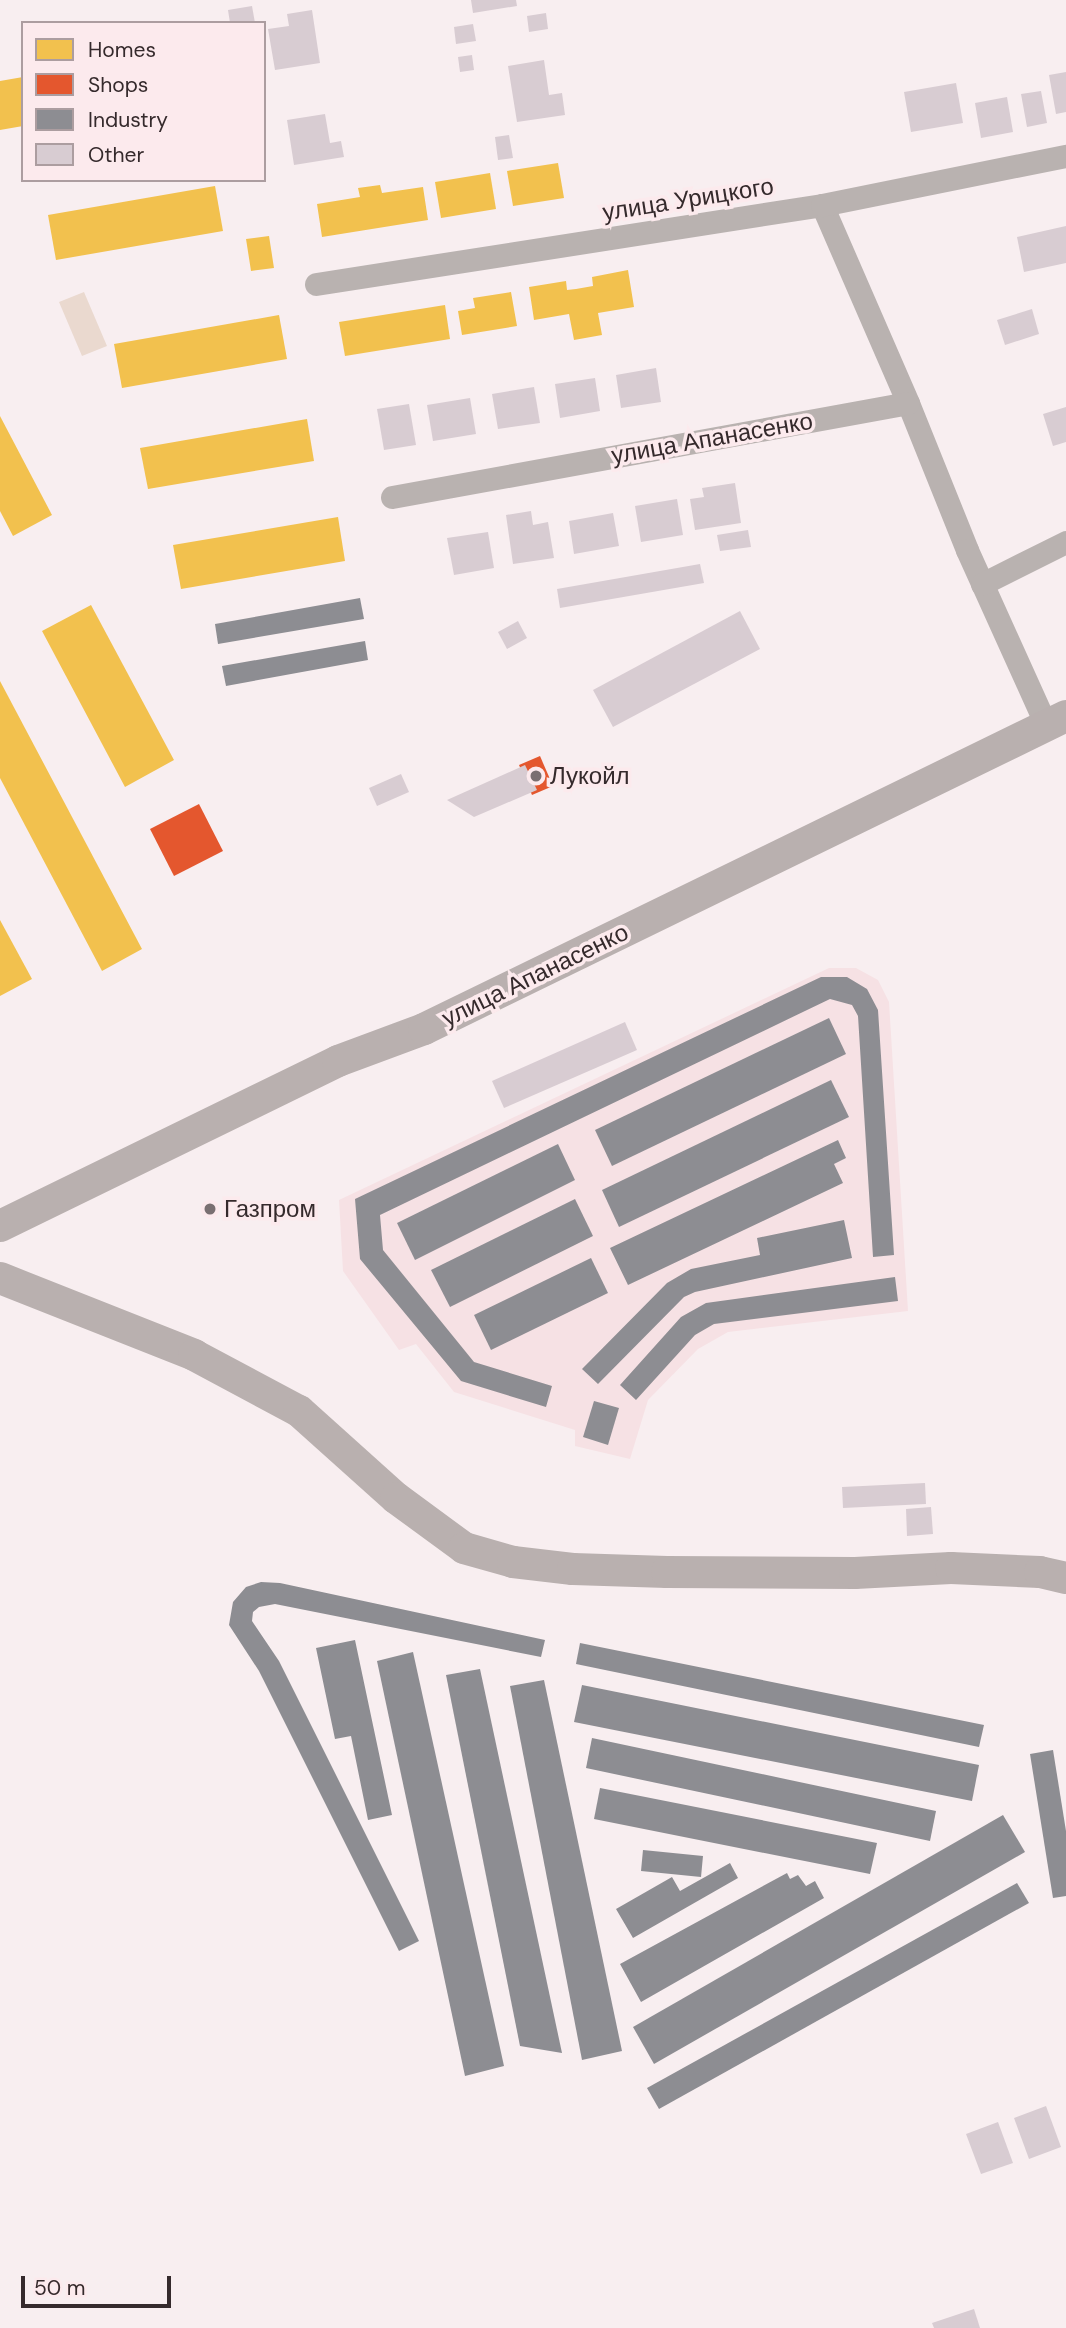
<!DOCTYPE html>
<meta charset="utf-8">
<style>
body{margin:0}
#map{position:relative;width:1066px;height:2328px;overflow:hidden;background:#f8eef0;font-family:"DM Sans",sans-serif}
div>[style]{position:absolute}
.built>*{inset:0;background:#f6e1e4}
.green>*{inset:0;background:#ead9cf}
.homes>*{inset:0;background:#f2c14e}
.shops>*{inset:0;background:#e4572e}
.industry>*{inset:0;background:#8d8d92}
.building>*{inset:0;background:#d8ccd2}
.street>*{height:23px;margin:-11.5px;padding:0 11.5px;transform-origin:11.5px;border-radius:11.5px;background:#b9b2b0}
.secondary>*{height:32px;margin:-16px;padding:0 16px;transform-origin:16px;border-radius:16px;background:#b9b0af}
.dots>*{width:19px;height:19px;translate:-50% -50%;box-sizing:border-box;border:4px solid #fceaed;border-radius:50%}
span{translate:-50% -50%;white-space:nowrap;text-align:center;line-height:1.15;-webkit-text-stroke:7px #fceaed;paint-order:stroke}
.street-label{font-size:24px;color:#352a2c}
.poi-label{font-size:24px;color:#352a2c}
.left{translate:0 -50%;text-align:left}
.legend{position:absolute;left:21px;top:21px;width:245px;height:161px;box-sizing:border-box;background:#fceaed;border:2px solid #ac9da0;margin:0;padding:9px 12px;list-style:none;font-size:21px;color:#352a2c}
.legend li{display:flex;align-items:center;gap:14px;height:35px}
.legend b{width:35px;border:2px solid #ac9da0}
.scale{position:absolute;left:21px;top:2276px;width:150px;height:32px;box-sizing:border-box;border:4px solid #352a2c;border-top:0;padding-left:9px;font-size:21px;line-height:24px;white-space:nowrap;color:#352a2c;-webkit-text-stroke:5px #fceaed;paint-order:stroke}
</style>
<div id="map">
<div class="built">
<i style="clip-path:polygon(829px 968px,856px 968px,878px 980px,889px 1002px,908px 1311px,728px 1332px,698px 1349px,648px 1400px,630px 1459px,575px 1446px,575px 1430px,454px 1392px,416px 1344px,399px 1350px,343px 1271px,339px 1200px)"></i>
</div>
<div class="green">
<i style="clip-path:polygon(84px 292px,107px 346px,82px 356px,59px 302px)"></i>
</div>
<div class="homes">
<i style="clip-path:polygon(23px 77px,23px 126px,0 130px,0 81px)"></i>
<i style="clip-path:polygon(558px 163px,564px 198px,513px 206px,507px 171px)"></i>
<i style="clip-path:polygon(490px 173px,496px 209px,441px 218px,435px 182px)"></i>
<i style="clip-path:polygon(380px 185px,382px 193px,423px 187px,428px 220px,322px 237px,317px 204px,360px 197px,358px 188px)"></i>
<i style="clip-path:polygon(215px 186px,223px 231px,56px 260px,48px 215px)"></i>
<i style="clip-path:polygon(269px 236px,274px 268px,251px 271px,246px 239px)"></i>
<i style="clip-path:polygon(628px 270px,634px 307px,598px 313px,602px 335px,574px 340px,569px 314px,534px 320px,529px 287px,566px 281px,567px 290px,576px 289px,593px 286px,592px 277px)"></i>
<i style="clip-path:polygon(511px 292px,517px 326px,462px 335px,458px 311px,475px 308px,473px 298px)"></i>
<i style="clip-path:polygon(445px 305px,450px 339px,345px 356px,339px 322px)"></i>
<i style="clip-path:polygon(279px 315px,287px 359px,122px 388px,114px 344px)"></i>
<i style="clip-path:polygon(0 416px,52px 515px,13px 536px,0 511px)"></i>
<i style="clip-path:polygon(307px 419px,314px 461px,148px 489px,140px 448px)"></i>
<i style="clip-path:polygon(338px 517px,345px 561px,181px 589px,173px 545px)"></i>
<i style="clip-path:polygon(91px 605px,174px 760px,125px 787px,42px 631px)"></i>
<i style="clip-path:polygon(0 681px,142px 949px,102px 971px,0 778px)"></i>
<i style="clip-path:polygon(0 920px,32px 979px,0 996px)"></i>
</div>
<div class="shops">
<i style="clip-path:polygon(540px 756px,553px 786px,532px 795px,519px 765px)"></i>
<i style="clip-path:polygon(199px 804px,223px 851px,174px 876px,150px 829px)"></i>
</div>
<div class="industry">
<i style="clip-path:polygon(360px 598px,364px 619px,218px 644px,215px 624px)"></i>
<i style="clip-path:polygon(365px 641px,368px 660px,226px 686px,222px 666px)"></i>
<i style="clip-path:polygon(821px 977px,847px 977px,867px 989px,878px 1010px,894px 1255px,873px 1257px,858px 1016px,852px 1005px,830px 999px,380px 1215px,383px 1250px,474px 1362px,552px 1386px,546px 1407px,461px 1381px,360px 1259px,355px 1199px)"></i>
<i style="clip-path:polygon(829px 1018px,846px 1054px,612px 1166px,595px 1130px)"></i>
<i style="clip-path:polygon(831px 1080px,849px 1117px,619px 1227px,602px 1190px)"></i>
<i style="clip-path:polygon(838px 1140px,846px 1158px,834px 1164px,843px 1183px,628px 1285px,610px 1248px)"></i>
<i style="clip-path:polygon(558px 1144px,575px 1180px,415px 1260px,397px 1223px)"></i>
<i style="clip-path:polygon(575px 1199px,593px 1236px,450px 1307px,431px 1270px)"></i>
<i style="clip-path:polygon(844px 1220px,852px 1258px,695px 1292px,684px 1297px,598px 1384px,582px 1369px,667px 1283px,691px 1269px,760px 1255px,757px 1238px)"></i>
<i style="clip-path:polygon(591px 1258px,608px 1293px,491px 1350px,474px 1315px)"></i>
<i style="clip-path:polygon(895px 1277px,898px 1301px,714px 1324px,695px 1335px,636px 1400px,620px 1385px,681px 1317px,706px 1303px)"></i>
<i style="clip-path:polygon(594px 1401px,619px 1408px,608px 1445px,583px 1437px)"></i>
<i style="clip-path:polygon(261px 1582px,280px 1583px,545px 1640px,541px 1657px,275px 1604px,259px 1607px,253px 1612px,252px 1621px,279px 1661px,419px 1941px,399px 1951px,259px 1671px,229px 1625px,233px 1602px,246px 1587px)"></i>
<i style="clip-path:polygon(355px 1640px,392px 1815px,368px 1820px,351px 1736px,335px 1739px,316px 1648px)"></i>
<i style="clip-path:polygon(580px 1643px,984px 1725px,979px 1747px,576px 1664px)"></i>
<i style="clip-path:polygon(413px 1652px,504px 2066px,465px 2076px,377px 1661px)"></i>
<i style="clip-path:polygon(480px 1669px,562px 2053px,520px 2046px,446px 1675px)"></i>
<i style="clip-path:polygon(544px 1680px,622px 2051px,582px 2060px,510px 1686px)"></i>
<i style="clip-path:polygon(582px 1685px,979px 1765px,972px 1801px,574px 1722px)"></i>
<i style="clip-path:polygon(592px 1738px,936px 1811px,930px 1841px,586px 1768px)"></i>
<i style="clip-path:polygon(1053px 1750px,1066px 1831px,1066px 1896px,1053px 1898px,1030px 1754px)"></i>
<i style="clip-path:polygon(600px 1788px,877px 1843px,870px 1874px,594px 1819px)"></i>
<i style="clip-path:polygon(1003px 1815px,1025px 1852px,654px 2064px,633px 2027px)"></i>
<i style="clip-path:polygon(643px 1850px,703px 1856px,701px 1877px,641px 1871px)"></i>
<i style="clip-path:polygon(730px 1863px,738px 1878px,633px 1938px,616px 1909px,672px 1877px,680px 1891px)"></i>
<i style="clip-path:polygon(787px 1873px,790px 1879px,798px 1875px,806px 1886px,815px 1881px,824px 1898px,641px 2002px,620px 1964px)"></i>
<i style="clip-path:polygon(1017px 1883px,1029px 1903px,659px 2109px,647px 2088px)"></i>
</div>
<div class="building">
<i style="clip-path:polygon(471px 0,516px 0,517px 6px,473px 13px)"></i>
<i style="clip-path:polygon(252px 6px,255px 23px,230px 23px,228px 10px)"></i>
<i style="clip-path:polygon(312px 10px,320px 63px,275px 70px,268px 29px,289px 26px,287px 14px)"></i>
<i style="clip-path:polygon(546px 13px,548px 29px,529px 32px,527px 16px)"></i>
<i style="clip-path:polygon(473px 24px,476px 41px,456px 44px,454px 27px)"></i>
<i style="clip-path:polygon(472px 55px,474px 70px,460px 72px,458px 57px)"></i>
<i style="clip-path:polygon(544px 60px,549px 95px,562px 93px,565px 115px,517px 122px,508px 66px)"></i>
<i style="clip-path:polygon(1066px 72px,1066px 112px,1056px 114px,1049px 75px)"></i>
<i style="clip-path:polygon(956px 83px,963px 123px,911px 132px,904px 92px)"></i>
<i style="clip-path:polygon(1041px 91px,1047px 123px,1027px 127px,1021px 94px)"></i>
<i style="clip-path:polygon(1007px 97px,1013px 132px,981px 138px,975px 103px)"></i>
<i style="clip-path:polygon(325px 114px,330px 143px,341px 141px,344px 157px,294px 165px,287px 120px)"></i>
<i style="clip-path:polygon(509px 135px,513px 158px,498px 160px,495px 137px)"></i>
<i style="clip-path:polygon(1066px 226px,1066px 263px,1024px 272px,1017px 237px)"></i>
<i style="clip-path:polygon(1032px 309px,1039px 334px,1005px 345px,997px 320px)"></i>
<i style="clip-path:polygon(656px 368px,661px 402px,621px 408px,616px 375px)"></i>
<i style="clip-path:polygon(595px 378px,600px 411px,560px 418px,555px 384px)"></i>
<i style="clip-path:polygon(534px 387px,540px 423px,498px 429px,492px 394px)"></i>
<i style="clip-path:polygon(470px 398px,476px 434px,433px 441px,427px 405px)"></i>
<i style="clip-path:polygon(409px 404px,416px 445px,384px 450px,377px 409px)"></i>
<i style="clip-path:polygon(1066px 407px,1066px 442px,1053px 446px,1043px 414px)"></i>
<i style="clip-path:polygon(735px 483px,741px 523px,695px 530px,690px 499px,704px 497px,702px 488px)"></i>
<i style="clip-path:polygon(677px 499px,683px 535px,641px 542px,635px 506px)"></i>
<i style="clip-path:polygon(531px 511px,533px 525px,548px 522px,554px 558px,513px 564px,506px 515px)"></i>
<i style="clip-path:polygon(613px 513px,619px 546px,574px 554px,569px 521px)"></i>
<i style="clip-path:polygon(748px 530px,751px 547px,720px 551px,717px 535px)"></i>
<i style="clip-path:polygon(488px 532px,494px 568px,454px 575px,447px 538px)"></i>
<i style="clip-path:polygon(700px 564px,704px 583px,560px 608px,557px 589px)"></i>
<i style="clip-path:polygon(740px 611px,760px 649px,613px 727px,593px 690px)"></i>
<i style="clip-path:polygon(518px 621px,527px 638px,507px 649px,498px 632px)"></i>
<i style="clip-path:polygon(525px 765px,537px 790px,474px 817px,447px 800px)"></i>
<i style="clip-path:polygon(401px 774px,409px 792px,377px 806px,369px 788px)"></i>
<i style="clip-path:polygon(625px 1022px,637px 1050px,504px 1108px,492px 1081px)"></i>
<i style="clip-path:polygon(925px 1483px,926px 1504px,843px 1508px,842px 1487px)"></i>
<i style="clip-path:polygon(931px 1507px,933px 1534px,907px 1536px,906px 1509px)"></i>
<i style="clip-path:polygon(1046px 2106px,1061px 2147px,1029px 2159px,1014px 2118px)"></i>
<i style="clip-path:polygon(998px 2122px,1013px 2163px,981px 2174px,966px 2134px)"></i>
<i style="clip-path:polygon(974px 2309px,980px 2328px,934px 2328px,932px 2323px)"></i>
</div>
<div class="street">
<i style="left:822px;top:205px;width:216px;rotate:66.5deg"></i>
<i style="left:908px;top:403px;width:158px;rotate:68.1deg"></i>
<i style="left:967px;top:550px;width:192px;rotate:65.7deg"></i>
<i style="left:316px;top:284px;width:512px;rotate:-8.87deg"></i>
<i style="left:822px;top:205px;width:249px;rotate:-11.4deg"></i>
<i style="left:392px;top:497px;width:524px;rotate:-10.32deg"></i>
<i style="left:982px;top:584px;width:94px;rotate:-26.6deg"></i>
</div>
<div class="secondary">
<i style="left:0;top:1226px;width:376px;rotate:-26deg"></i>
<i style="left:338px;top:1061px;width:92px;rotate:-20.4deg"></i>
<i style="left:424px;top:1029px;width:714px;rotate:-25.99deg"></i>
<i style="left:0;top:1278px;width:209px;rotate:21.6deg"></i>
<i style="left:194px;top:1355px;width:119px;rotate:28.1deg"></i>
<i style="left:299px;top:1411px;width:130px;rotate:41.9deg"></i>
<i style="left:396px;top:1498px;width:84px;rotate:36.3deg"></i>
<i style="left:464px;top:1548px;width:51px;rotate:15.9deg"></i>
<i style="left:513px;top:1562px;width:60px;rotate:6.7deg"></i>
<i style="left:573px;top:1569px;width:94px;rotate:1.8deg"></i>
<i style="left:667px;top:1572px;width:188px;rotate:0.3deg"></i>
<i style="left:855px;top:1573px;width:96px;rotate:-3deg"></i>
<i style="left:951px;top:1568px;width:89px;rotate:2.6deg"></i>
<i style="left:1040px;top:1572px;width:27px;rotate:13deg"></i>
</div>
<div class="dots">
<i style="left:536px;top:776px;background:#796f71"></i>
<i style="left:210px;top:1209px;background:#796f71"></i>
</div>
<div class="street-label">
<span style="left:688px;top:199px;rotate:-9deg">улица Урицкого</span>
<span style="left:712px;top:438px;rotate:-10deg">улица Апанасенко</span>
<span style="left:535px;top:975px;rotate:-26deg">улица Апанасенко</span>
</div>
<div class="poi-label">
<span class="left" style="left:550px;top:776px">Лукойл</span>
<span class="left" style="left:224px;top:1209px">Газпром</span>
</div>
<ul class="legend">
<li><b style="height:19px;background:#f2c14e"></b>Homes</li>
<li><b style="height:19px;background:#e4572e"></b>Shops</li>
<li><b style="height:19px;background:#8d8d92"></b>Industry</li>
<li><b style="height:19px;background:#d8ccd2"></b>Other</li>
</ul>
<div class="scale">50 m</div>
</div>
